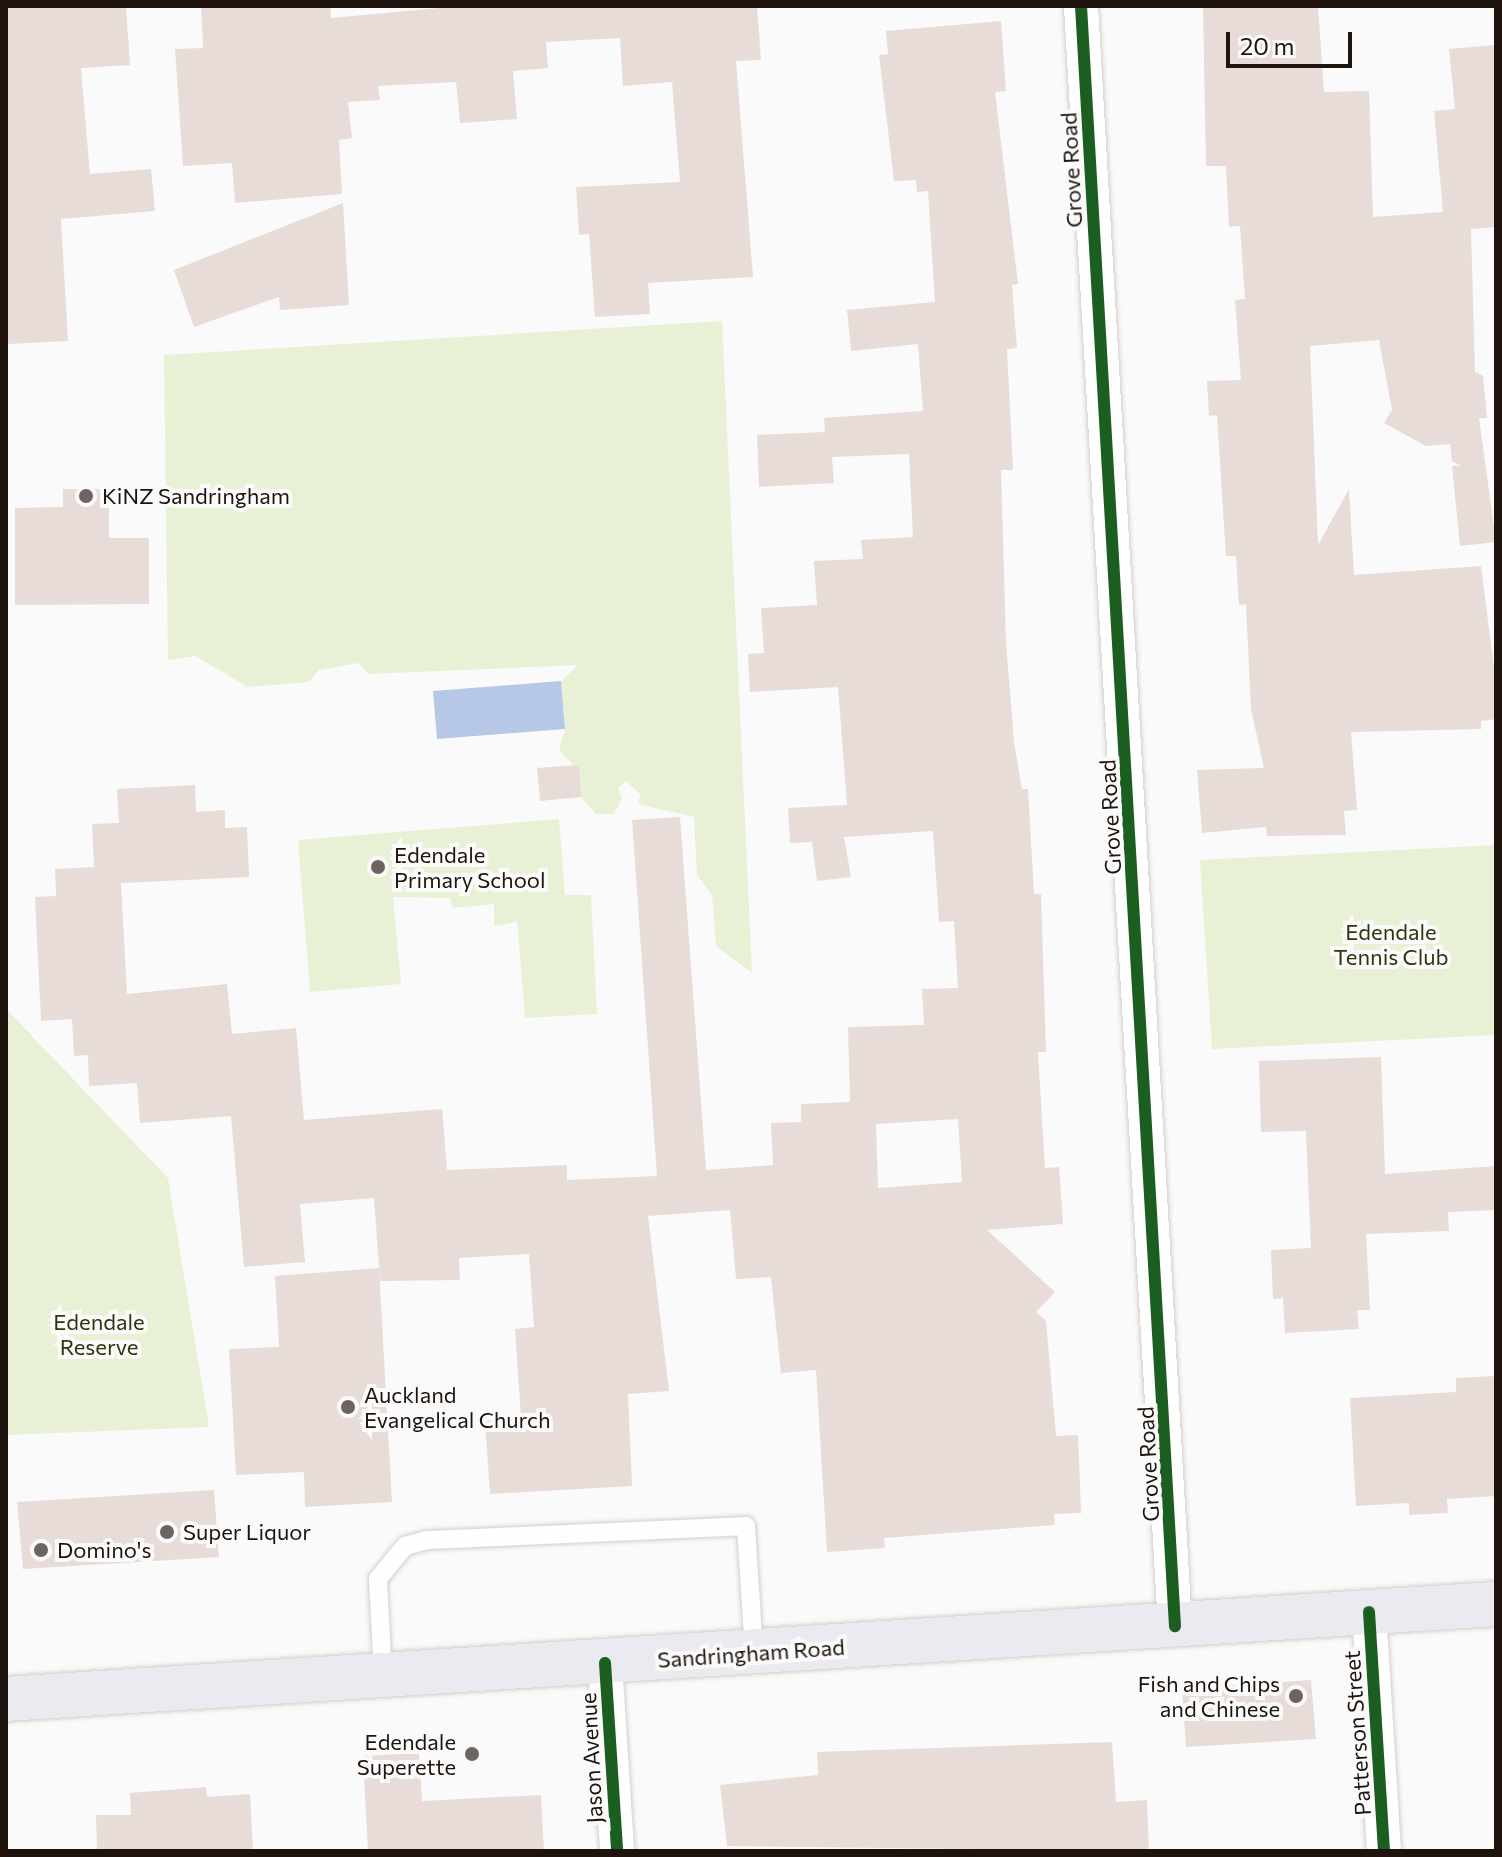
<!DOCTYPE html>
<style>
body{margin:0}
#map{position:relative;width:1502px;height:1857px;overflow:hidden;background:#fafafa;font-family:Commissioner,sans-serif}
div>[style]{position:absolute}
.green>*{inset:0;background:#e8f1d6}
.water>*{inset:0;background:#b7c7e6}
.building>*{inset:0;background:#e7dcd8}
.roads{filter:drop-shadow(0 0 2px #d4ceca) drop-shadow(0 0 2px #d4ceca)}
.service>*{height:18px;margin:-9px;padding:0 9px;transform-origin:9px;border-radius:9px;background:#fefefe}
.minor>*{height:34px;margin:-17px;padding:0 17px;transform-origin:17px;border-radius:17px;background:#fefefe}
.primary>*{height:44px;margin:-22px;padding:0 22px;transform-origin:22px;border-radius:22px;background:#ebeaf0}
.cycleway>*{height:12px;margin:-6px;padding:0 6px;transform-origin:6px;border-radius:6px;background:#1b5e20}
.dots>*{width:22px;height:22px;translate:-50% -50%;box-sizing:border-box;border:4px solid #fafafa;border-radius:50%}
span{translate:-50% -50%;white-space:nowrap;text-align:center;line-height:1.15;-webkit-text-stroke:8px #fafafa;paint-order:stroke}
.street-label{font-size:22px;color:#1f140d}
.poi-label{font-size:22px;color:#1f140d}
.left{translate:0 -50%;text-align:left}
.right{translate:-100% -50%;text-align:right}
.park-label{font-size:22px;color:#2c350e}
.frame{position:absolute;inset:0;border:8px solid #1f140d;pointer-events:none}
.scale{position:absolute;left:1226px;top:32px;width:126px;height:36px;box-sizing:border-box;border:4px solid #1f140d;border-top:0;padding-left:10px;font-size:24px;line-height:28px;white-space:nowrap;color:#1f140d;-webkit-text-stroke:6px #fafafa;paint-order:stroke}
</style>
<div id="map">
<div class="green">
<i style="clip-path:polygon(722px 321px,752px 973px,716px 946px,712px 895px,697px 875px,694px 817px,638px 804px,641px 795px,626px 781px,618px 788px,622px 799px,614px 814px,596px 814px,581px 797px,573px 765px,559px 750px,565px 729px,561px 681px,578px 665px,368px 674px,359px 663px,319px 670px,309px 682px,248px 687px,195px 656px,168px 660px,164px 355px)"></i>
<i style="clip-path:polygon(559px 819px,565px 895px,591px 895px,597px 1014px,525px 1018px,517px 922px,494px 926px,494px 904px,453px 908px,450px 898px,393px 897px,401px 984px,310px 992px,298px 840px)"></i>
<i style="clip-path:polygon(1496px 845px,1496px 1035px,1212px 1049px,1200px 860px)"></i>
<i style="clip-path:polygon(6px 1009px,168px 1178px,209px 1427px,6px 1435px)"></i>
</div>
<div class="water">
<i style="clip-path:polygon(561px 681px,565px 729px,437px 739px,433px 691px)"></i>
</div>
<div class="building">
<i style="clip-path:polygon(6px 6px,126px 6px,130px 65px,81px 68px,90px 174px,151px 169px,155px 211px,61px 219px,68px 341px,8px 344px)"></i>
<i style="clip-path:polygon(201px 6px,330px 6px,331px 18px,461px 6px,757px 6px,761px 60px,736px 61px,753px 277px,648px 283px,650px 314px,595px 317px,589px 234px,579px 235px,576px 187px,680px 182px,672px 82px,623px 86px,620px 38px,546px 42px,548px 68px,513px 71px,517px 119px,460px 123px,456px 82px,378px 86px,380px 100px,348px 102px,352px 138px,339px 140px,342px 194px,235px 203px,232px 163px,183px 166px,175px 49px,203px 48px)"></i>
<i style="clip-path:polygon(1203px 6px,1318px 6px,1324px 92px,1369px 91px,1373px 217px,1443px 212px,1434px 111px,1455px 109px,1449px 49px,1496px 45px,1496px 227px,1471px 229px,1475px 372px,1483px 376px,1487px 418px,1479px 418px,1496px 542px,1460px 546px,1452px 466px,1461px 466px,1452px 461px,1450px 444px,1426px 446px,1384px 423px,1392px 410px,1379px 340px,1310px 346px,1318px 545px,1349px 489px,1354px 575px,1481px 566px,1496px 684px,1496px 719px,1481px 721px,1481px 729px,1351px 732px,1357px 810px,1344px 811px,1346px 835px,1267px 836px,1266px 827px,1202px 833px,1197px 770px,1264px 768px,1251px 709px,1246px 604px,1239px 605px,1236px 556px,1226px 556px,1217px 415px,1209px 416px,1207px 381px,1241px 380px,1235px 300px,1245px 299px,1240px 226px,1229px 227px,1226px 166px,1206px 166px)"></i>
<i style="clip-path:polygon(evenodd,1001px 21px,1006px 91px,995px 92px,1018px 284px,1012px 285px,1017px 348px,1007px 349px,1013px 470px,1001px 470px,1006px 642px,1014px 742px,1022px 789px,1028px 789px,1034px 894px,1041px 894px,1046px 1052px,1038px 1052px,1045px 1168px,1059px 1167px,1063px 1224px,987px 1230px,1055px 1292px,1036px 1312px,1046px 1321px,1056px 1436px,1078px 1435px,1081px 1513px,1054px 1514px,1055px 1525px,884px 1538px,885px 1548px,827px 1552px,816px 1370px,781px 1373px,771px 1277px,736px 1279px,730px 1210px,648px 1216px,669px 1391px,628px 1394px,632px 1486px,490px 1494px,485px 1421px,521px 1417px,515px 1329px,534px 1327px,529px 1254px,459px 1258px,460px 1280px,380px 1281px,374px 1198px,300px 1204px,305px 1262px,244px 1267px,231px 1116px,140px 1123px,137px 1083px,89px 1086px,88px 1055px,74px 1056px,72px 1019px,41px 1021px,35px 897px,56px 896px,55px 869px,94px 867px,92px 824px,119px 823px,117px 789px,195px 785px,196px 812px,225px 810px,225px 828px,247px 827px,249px 877px,121px 883px,127px 994px,227px 984px,232px 1034px,296px 1028px,304px 1120px,442px 1109px,447px 1170px,567px 1165px,567px 1180px,657px 1176px,632px 820px,680px 817px,706px 1170px,773px 1165px,771px 1123px,801px 1122px,801px 1104px,850px 1102px,848px 1027px,924px 1025px,922px 989px,958px 988px,954px 921px,939px 922px,933px 831px,844px 837px,851px 877px,817px 881px,812px 842px,790px 843px,788px 808px,847px 805px,838px 687px,750px 692px,748px 654px,764px 653px,761px 608px,817px 605px,814px 561px,863px 559px,861px 540px,913px 537px,909px 454px,832px 457px,834px 483px,759px 487px,757px 435px,825px 432px,824px 418px,923px 411px,918px 344px,851px 351px,847px 310px,935px 302px,928px 191px,917px 192px,916px 180px,894px 181px,879px 55px,888px 54px,886px 31px,1001px 21px,958px 1119px,962px 1182px,878px 1188px,876px 1124px,958px 1119px)"></i>
<i style="clip-path:polygon(343px 203px,349px 305px,280px 310px,279px 297px,194px 327px,174px 270px)"></i>
<i style="clip-path:polygon(63px 489px,109px 489px,109px 538px,149px 538px,149px 604px,15px 605px,15px 508px,63px 507px)"></i>
<i style="clip-path:polygon(579px 765px,581px 797px,540px 801px,537px 768px)"></i>
<i style="clip-path:polygon(1381px 1057px,1385px 1174px,1496px 1166px,1496px 1210px,1448px 1212px,1449px 1231px,1366px 1234px,1370px 1310px,1357px 1310px,1359px 1329px,1285px 1333px,1283px 1298px,1273px 1299px,1271px 1250px,1311px 1248px,1306px 1131px,1261px 1132px,1259px 1061px)"></i>
<i style="clip-path:polygon(379px 1268px,392px 1502px,305px 1507px,304px 1472px,236px 1475px,229px 1349px,279px 1347px,275px 1276px)"></i>
<i style="clip-path:polygon(1496px 1376px,1496px 1496px,1447px 1499px,1448px 1513px,1409px 1515px,1409px 1503px,1356px 1506px,1350px 1398px,1456px 1392px,1456px 1378px)"></i>
<i style="clip-path:polygon(214px 1490px,219px 1557px,23px 1569px,17px 1502px)"></i>
<i style="clip-path:polygon(1311px 1680px,1316px 1739px,1186px 1747px,1182px 1689px)"></i>
<i style="clip-path:polygon(1112px 1742px,1116px 1802px,1147px 1800px,1149px 1851px,727px 1846px,720px 1785px,818px 1775px,817px 1752px)"></i>
<i style="clip-path:polygon(419px 1753px,422px 1801px,541px 1795px,544px 1851px,368px 1851px,363px 1756px)"></i>
<i style="clip-path:polygon(206px 1787px,207px 1797px,250px 1794px,253px 1851px,97px 1851px,96px 1815px,131px 1815px,130px 1793px)"></i>
</div>
<div class="roads">
<div class="service">
<i style="left:383px;top:1676px;width:97px;rotate:-93deg"></i>
<i style="left:378px;top:1579px;width:43px;rotate:-50.7deg"></i>
<i style="left:405px;top:1546px;width:23px;rotate:-15deg"></i>
<i style="left:427px;top:1540px;width:319px;rotate:-2.5deg"></i>
<i style="left:746px;top:1526px;width:126px;rotate:86.4deg"></i>
</div>
<div class="minor">
<i style="left:1081px;top:6px;width:1623px;rotate:86.68deg"></i>
<i style="left:1369px;top:1612px;width:239px;rotate:86.4deg"></i>
<i style="left:605px;top:1663px;width:188px;rotate:86.3deg"></i>
</div>
<div class="primary">
<i style="left:6px;top:1699px;width:1493px;rotate:-3.65deg"></i>
</div>
</div>
<div class="cycleway">
<i style="left:1081px;top:6px;width:1623px;rotate:86.68deg"></i>
<i style="left:1369px;top:1612px;width:239px;rotate:86.4deg"></i>
<i style="left:605px;top:1663px;width:188px;rotate:86.3deg"></i>
</div>
<div class="dots">
<i style="left:86px;top:496px;background:#6c6460"></i>
<i style="left:378px;top:867px;background:#6c6460"></i>
<i style="left:348px;top:1407px;background:#6c6460"></i>
<i style="left:167px;top:1532px;background:#6c6460"></i>
<i style="left:41px;top:1550px;background:#6c6460"></i>
<i style="left:1296px;top:1696px;background:#6c6460"></i>
<i style="left:472px;top:1754px;background:#6c6460"></i>
</div>
<div class="street-label">
<span style="left:1071px;top:170px;rotate:-93deg">Grove Road</span>
<span style="left:1110px;top:817px;rotate:-93deg">Grove Road</span>
<span style="left:1148px;top:1464px;rotate:-93deg">Grove Road</span>
<span style="left:751px;top:1653px;rotate:-4deg">Sandringham Road</span>
<span style="left:1357px;top:1733px;rotate:-94deg">Patterson Street</span>
<span style="left:591px;top:1758px;rotate:-93deg">Jason Avenue</span>
</div>
<div class="poi-label">
<span class="left" style="left:102px;top:496px">KiNZ Sandringham</span>
<span class="left" style="left:394px;top:867px">Edendale<br>Primary School</span>
<span class="left" style="left:364px;top:1407px">Auckland<br>Evangelical Church</span>
<span class="left" style="left:183px;top:1532px">Super Liquor</span>
<span class="left" style="left:57px;top:1550px">Domino's</span>
<span class="right" style="left:1280px;top:1696px">Fish and Chips<br>and Chinese</span>
<span class="right" style="left:456px;top:1754px">Edendale<br>Superette</span>
</div>
<div class="park-label">
<span style="left:1391px;top:944px">Edendale<br>Tennis Club</span>
<span style="left:99px;top:1334px">Edendale<br>Reserve</span>
</div>
<div class="frame"></div>
<div class="scale">20 m</div>
</div>
